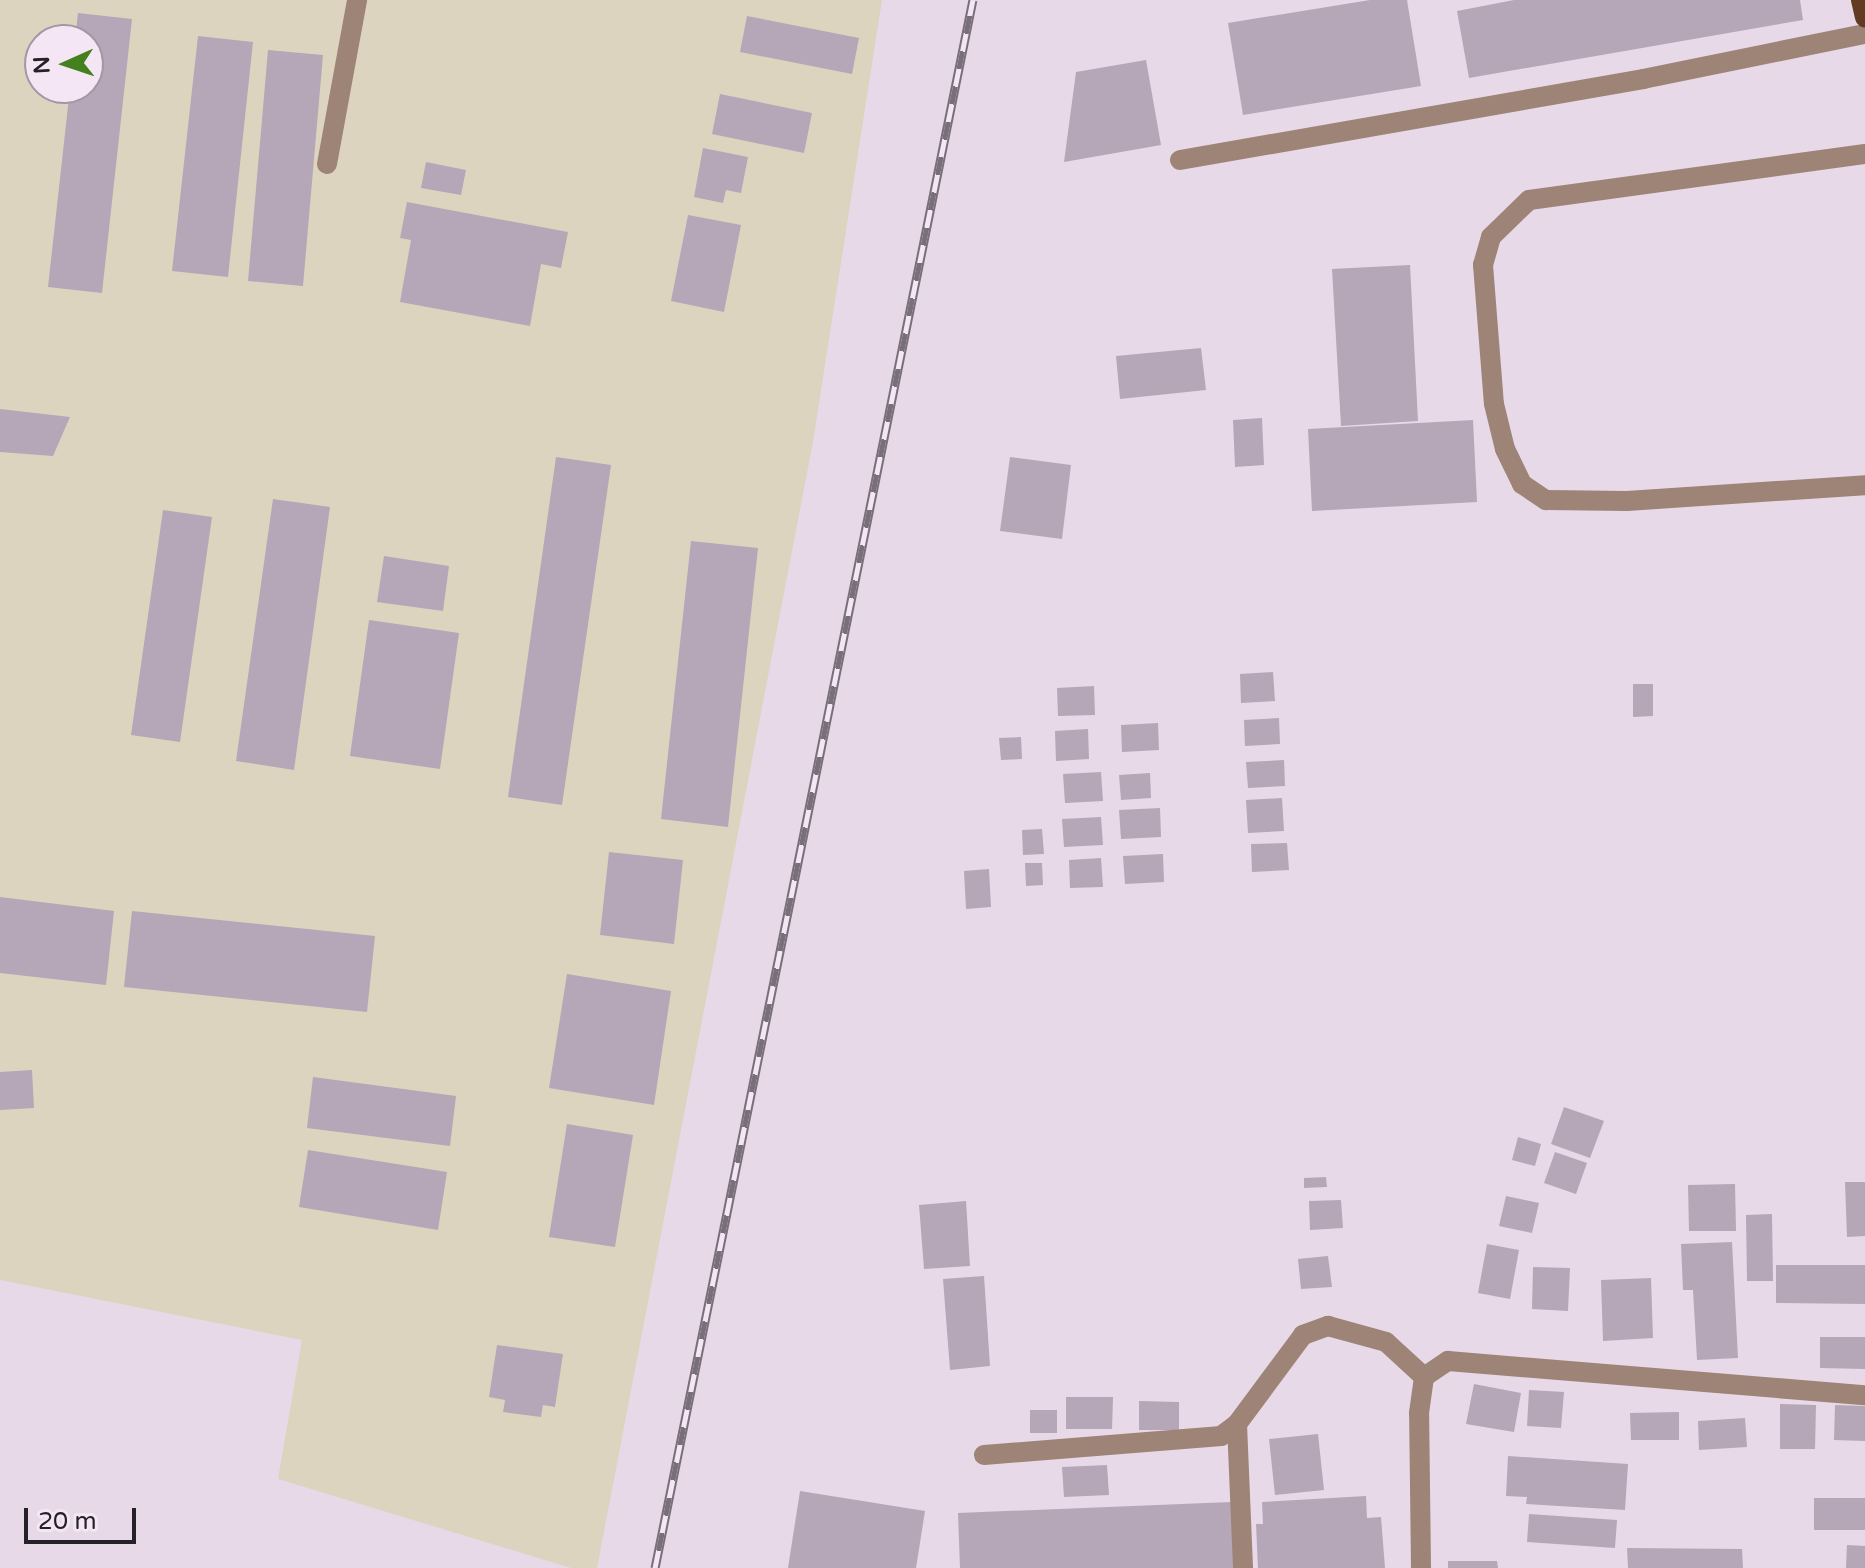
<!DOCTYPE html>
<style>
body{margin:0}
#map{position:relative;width:1865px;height:1568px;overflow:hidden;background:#e8d9e9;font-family:"Varela Round",sans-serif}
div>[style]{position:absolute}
.medical>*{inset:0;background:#ddd4bf}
.building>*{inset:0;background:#b5a7b7}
.service>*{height:20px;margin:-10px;padding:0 10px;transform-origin:10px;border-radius:10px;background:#9d8476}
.minor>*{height:20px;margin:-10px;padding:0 10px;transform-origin:10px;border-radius:10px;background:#9d8476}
.primary>*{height:20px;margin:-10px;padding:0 10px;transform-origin:10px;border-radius:10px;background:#633a22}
.rail>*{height:9px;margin-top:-4.5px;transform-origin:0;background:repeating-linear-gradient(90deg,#f5e6f6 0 18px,#796f7a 0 36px);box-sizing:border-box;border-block:2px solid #796f7a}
span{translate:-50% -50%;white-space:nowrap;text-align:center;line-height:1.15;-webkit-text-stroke:6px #f5e6f6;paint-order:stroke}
.north{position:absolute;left:24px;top:24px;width:80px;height:80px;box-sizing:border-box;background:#f5e6f6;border:2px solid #a297a3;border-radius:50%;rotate:267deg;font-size:22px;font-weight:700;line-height:32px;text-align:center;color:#262127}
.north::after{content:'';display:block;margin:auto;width:28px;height:36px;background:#44801d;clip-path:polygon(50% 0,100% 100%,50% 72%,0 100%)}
.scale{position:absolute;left:24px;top:1508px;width:112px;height:36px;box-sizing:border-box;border:4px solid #262127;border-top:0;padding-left:10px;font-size:24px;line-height:28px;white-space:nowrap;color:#262127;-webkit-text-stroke:6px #f5e6f6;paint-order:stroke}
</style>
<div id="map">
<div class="medical">
<i style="clip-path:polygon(evenodd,0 0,882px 0,813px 442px,597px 1568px,571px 1568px,278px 1479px,302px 1340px,0 1280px,0 0,40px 40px,88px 40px,88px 88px,40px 88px,40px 40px)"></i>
</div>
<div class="building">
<i style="clip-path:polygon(1370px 0,1407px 0,1421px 86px,1243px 115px,1228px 23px)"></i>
<i style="clip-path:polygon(1514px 0,1800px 0,1803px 20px,1469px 78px,1457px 11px)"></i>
<i style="clip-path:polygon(78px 13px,132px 19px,102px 293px,48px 287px,70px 88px,88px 88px,88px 40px,75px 40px)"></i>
<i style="clip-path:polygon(747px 16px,859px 38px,852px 74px,740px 52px)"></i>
<i style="clip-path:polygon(198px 36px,253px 42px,228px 277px,172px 271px)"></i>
<i style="clip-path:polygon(268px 50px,323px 55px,303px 286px,248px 281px)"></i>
<i style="clip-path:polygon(1146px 60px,1161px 145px,1064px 162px,1076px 72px)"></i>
<i style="clip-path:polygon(720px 94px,812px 113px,804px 153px,712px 134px)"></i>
<i style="clip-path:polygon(703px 148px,748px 157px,741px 193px,726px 190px,723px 203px,694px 197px)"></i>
<i style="clip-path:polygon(426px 162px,466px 170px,461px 195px,421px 188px)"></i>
<i style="clip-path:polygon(407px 202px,568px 232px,561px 268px,541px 264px,530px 326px,400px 302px,411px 240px,400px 238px)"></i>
<i style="clip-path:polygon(688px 215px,741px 225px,724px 312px,671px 301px)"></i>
<i style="clip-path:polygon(1410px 265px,1418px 421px,1341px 426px,1332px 269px)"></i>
<i style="clip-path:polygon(1201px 348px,1206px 390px,1120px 399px,1116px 356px)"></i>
<i style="clip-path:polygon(0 409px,70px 417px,53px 456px,0 452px)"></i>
<i style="clip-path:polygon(1262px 418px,1264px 465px,1235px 467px,1233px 420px)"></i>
<i style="clip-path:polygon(1473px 420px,1477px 502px,1312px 511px,1308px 429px)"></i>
<i style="clip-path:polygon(556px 457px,611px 465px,562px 805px,508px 797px)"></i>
<i style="clip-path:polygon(1010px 457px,1071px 465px,1062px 539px,1000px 531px)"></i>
<i style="clip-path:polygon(273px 499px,330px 507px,294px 770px,236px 761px)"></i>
<i style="clip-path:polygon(163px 510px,212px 517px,180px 742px,131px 735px)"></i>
<i style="clip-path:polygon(691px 541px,758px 548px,728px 827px,661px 819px)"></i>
<i style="clip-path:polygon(384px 556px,449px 566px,443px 611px,377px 602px)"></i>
<i style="clip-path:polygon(369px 620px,459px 633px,440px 769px,350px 756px)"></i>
<i style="clip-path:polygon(1273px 672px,1275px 701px,1241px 703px,1240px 674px)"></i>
<i style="clip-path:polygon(1633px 684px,1653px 684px,1653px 716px,1633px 717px)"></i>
<i style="clip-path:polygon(1094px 686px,1095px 715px,1058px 716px,1057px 688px)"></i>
<i style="clip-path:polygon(1279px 718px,1280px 744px,1245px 746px,1244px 720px)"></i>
<i style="clip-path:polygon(1158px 723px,1159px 750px,1122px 752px,1121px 725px)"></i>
<i style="clip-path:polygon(1088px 729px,1089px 759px,1056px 761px,1055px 731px)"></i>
<i style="clip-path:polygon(1021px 737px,1022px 759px,1001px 760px,999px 738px)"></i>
<i style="clip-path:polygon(1284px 760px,1285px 786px,1248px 788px,1246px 762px)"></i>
<i style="clip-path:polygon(1101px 772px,1103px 801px,1065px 803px,1063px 774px)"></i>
<i style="clip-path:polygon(1150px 773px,1151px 798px,1121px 800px,1119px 775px)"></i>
<i style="clip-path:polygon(1282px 798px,1284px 831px,1248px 833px,1246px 800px)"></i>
<i style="clip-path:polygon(1160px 808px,1161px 837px,1121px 839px,1119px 810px)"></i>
<i style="clip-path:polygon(1101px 817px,1103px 845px,1064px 847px,1062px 819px)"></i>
<i style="clip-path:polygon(1042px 829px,1044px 854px,1023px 855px,1022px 830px)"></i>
<i style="clip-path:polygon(1287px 843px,1289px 870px,1252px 872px,1251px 844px)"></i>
<i style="clip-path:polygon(609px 852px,683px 860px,674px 944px,600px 935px)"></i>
<i style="clip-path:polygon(1163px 854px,1164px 882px,1125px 884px,1123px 856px)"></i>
<i style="clip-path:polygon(1101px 858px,1103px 887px,1070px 888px,1069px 860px)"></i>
<i style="clip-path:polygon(1025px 863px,1042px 863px,1043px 885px,1026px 886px)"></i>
<i style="clip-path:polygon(989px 869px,991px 907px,966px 909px,964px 871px)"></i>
<i style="clip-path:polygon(0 897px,114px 911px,106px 985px,0 973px)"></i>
<i style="clip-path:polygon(132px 911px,375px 936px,367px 1012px,124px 987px)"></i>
<i style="clip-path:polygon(567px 974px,671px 991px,654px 1105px,549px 1088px)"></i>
<i style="clip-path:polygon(32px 1070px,34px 1108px,0 1110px,0 1072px)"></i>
<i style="clip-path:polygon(313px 1077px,456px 1096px,450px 1146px,307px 1128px)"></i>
<i style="clip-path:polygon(1564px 1107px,1604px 1121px,1590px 1158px,1551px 1144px)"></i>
<i style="clip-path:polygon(567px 1124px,633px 1135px,615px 1247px,549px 1237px)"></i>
<i style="clip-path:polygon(1518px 1137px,1541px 1144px,1535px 1166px,1512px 1160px)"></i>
<i style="clip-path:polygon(308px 1150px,447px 1172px,438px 1230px,299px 1207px)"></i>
<i style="clip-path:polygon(1555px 1152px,1587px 1163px,1576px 1194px,1544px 1183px)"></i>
<i style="clip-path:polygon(1326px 1177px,1327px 1187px,1304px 1188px,1304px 1178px)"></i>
<i style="clip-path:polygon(1845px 1182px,1865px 1182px,1865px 1236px,1847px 1237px)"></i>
<i style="clip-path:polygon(1735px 1184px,1736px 1231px,1689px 1231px,1688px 1185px)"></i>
<i style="clip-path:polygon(1506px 1196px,1539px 1203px,1532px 1233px,1499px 1226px)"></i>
<i style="clip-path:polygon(1341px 1200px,1343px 1228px,1310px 1230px,1309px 1201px)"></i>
<i style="clip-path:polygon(966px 1201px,970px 1266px,924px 1269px,919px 1205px)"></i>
<i style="clip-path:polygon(1772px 1214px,1773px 1281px,1747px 1281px,1746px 1215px)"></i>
<i style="clip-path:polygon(1732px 1242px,1738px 1358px,1697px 1360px,1693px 1290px,1683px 1290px,1681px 1244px)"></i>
<i style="clip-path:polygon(1487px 1244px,1519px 1250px,1510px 1299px,1478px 1293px)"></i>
<i style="clip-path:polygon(1328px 1256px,1332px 1287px,1301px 1289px,1298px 1259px)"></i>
<i style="clip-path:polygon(1776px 1265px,1865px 1265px,1865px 1304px,1776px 1303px)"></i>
<i style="clip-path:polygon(1533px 1267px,1570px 1268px,1568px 1311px,1532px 1309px)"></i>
<i style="clip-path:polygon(984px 1276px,990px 1366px,950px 1370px,943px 1279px)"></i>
<i style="clip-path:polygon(1651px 1278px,1653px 1338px,1603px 1341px,1601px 1280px)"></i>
<i style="clip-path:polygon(1820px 1337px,1865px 1337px,1865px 1369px,1820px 1368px)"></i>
<i style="clip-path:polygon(497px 1345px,563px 1354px,555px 1407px,543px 1405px,541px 1417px,503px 1412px,505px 1400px,489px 1397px)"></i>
<i style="clip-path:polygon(1474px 1384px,1521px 1393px,1514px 1432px,1466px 1424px)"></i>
<i style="clip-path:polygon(1529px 1390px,1564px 1392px,1561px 1428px,1527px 1426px)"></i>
<i style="clip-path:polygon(1066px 1397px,1113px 1397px,1112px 1429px,1066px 1429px)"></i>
<i style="clip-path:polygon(1139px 1401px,1179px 1402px,1179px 1430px,1139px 1430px)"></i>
<i style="clip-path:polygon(1780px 1404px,1816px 1405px,1815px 1449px,1780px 1449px)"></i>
<i style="clip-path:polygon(1835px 1405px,1865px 1406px,1865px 1441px,1834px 1440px)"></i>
<i style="clip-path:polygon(1030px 1410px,1057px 1410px,1057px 1433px,1030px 1433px)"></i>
<i style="clip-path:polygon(1679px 1412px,1679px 1440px,1631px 1440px,1630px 1413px)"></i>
<i style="clip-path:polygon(1745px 1418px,1747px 1447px,1699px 1450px,1698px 1421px)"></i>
<i style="clip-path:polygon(1318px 1434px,1324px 1490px,1275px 1495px,1269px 1439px)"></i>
<i style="clip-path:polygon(1508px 1456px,1628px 1464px,1625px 1510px,1526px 1504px,1527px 1497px,1506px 1496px)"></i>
<i style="clip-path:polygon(1107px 1465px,1109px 1495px,1064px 1497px,1062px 1467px)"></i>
<i style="clip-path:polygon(800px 1491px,925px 1511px,916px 1568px,788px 1568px)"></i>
<i style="clip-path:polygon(1366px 1496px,1367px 1518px,1381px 1517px,1385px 1568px,1258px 1568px,1256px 1524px,1263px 1524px,1262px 1502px)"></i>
<i style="clip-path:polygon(1814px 1498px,1865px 1498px,1865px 1530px,1814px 1530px)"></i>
<i style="clip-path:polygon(1231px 1502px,1235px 1568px,960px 1568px,958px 1513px)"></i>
<i style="clip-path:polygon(1529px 1514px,1617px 1520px,1615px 1548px,1527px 1542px)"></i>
<i style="clip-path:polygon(1847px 1545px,1865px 1546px,1865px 1568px,1846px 1568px)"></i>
<i style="clip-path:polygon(1627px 1548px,1742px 1549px,1743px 1568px,1628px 1568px)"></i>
<i style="clip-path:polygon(1448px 1561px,1497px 1561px,1498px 1568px,1448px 1568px)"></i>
</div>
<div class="service">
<i style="left:1865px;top:154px;width:339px;rotate:172.2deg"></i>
<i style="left:1529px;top:200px;width:53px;rotate:135.8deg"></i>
<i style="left:1491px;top:237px;width:29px;rotate:106deg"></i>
<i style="left:1483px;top:265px;width:139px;rotate:85.5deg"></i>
<i style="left:1494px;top:404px;width:46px;rotate:76.3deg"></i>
<i style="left:1505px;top:449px;width:39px;rotate:64deg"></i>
<i style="left:1522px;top:484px;width:29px;rotate:34deg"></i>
<i style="left:1546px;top:500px;width:81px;rotate:0.7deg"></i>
<i style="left:1627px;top:501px;width:239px;rotate:-3.8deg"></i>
<i style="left:327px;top:164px;width:167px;rotate:-79.6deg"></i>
</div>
<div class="minor">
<i style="left:1180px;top:160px;width:470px;rotate:-9.9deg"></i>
<i style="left:1643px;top:79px;width:227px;rotate:-11.5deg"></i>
<i style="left:1237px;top:1424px;width:144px;rotate:87.6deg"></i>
<i style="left:984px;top:1455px;width:238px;rotate:-4.6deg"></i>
<i style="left:1221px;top:1436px;width:20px;rotate:-37deg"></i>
<i style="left:1237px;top:1424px;width:111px;rotate:-53.4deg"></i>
<i style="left:1303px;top:1335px;width:27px;rotate:-20deg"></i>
<i style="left:1328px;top:1326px;width:60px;rotate:15.4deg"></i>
<i style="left:1386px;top:1342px;width:52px;rotate:42.6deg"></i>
<i style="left:1421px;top:1568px;width:155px;rotate:-90.7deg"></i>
<i style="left:1419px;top:1413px;width:36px;rotate:-82deg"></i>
<i style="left:1424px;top:1377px;width:29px;rotate:-34deg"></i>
<i style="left:1448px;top:1361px;width:418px;rotate:4.7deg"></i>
</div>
<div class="primary">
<i style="left:1861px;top:0;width:18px;rotate:77deg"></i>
</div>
<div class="rail">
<i style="left:655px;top:1568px;width:1600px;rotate:-78.54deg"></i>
</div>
<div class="north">N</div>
<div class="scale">20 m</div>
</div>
